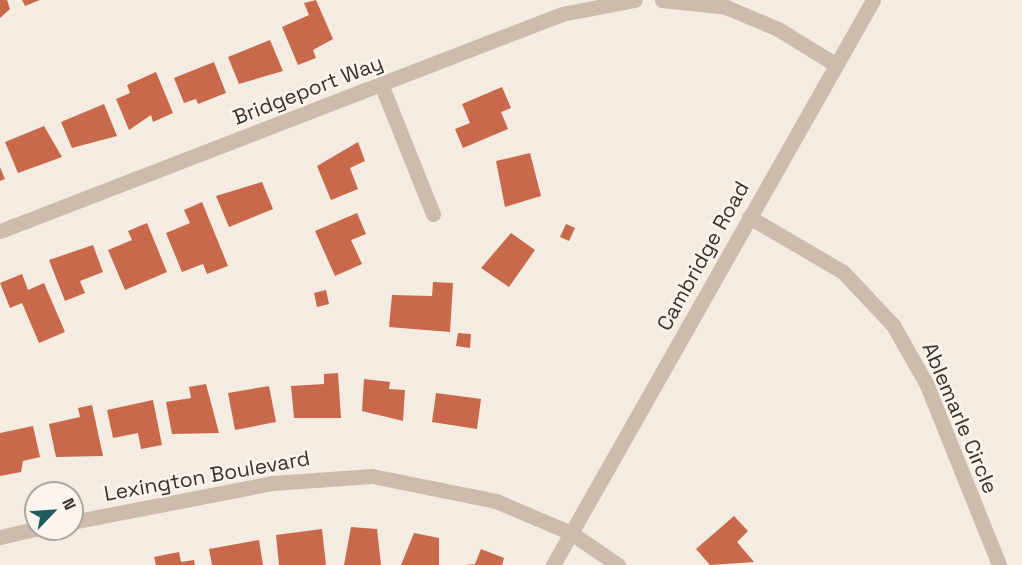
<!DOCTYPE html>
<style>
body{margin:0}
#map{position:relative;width:1022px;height:565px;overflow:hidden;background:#f4ebe1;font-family:"Space Grotesk",sans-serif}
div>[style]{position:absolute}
.building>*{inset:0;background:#c8694b}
.minor>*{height:15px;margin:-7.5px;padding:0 7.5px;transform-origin:7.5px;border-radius:7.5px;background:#cdbbac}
span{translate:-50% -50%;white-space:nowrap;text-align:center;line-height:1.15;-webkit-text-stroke:5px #fbf5ee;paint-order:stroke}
.street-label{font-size:21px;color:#3b302b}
.north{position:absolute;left:24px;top:481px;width:60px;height:60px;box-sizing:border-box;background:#fbf5ee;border:2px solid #aea6a0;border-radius:50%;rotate:65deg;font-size:16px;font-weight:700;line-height:24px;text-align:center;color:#3b302b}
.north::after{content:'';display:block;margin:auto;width:21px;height:27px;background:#1f5a5e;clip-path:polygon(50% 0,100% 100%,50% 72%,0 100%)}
</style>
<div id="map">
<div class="building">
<i style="clip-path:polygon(0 0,7px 0,10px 9px,0 18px)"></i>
<i style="clip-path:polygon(22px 0,40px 0,25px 6px)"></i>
<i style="clip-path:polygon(316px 0,333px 39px,313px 50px,316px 58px,298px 65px,282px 27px,309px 15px,304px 3px)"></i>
<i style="clip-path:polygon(270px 40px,283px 71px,239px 84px,228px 57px)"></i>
<i style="clip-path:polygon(214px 62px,226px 93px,198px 104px,196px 99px,184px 103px,174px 78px)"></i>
<i style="clip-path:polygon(156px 72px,173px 113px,153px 122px,151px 115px,129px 130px,116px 99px,130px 93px,127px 85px)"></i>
<i style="clip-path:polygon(502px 87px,511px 108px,501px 112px,508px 129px,463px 148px,455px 129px,470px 123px,462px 104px)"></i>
<i style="clip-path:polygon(104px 104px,117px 136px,72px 148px,61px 122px)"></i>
<i style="clip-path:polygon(44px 126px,62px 157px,18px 173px,5px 142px)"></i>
<i style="clip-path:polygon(358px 142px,365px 161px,350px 168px,358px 189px,331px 200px,317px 166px)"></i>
<i style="clip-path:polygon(530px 153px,541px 196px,505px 207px,496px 161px)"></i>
<i style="clip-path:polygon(0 167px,5px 179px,0 181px)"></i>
<i style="clip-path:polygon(262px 182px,273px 209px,229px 227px,216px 196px)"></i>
<i style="clip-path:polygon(202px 202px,228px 266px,207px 274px,203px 264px,182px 272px,166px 233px,190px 223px,184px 210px)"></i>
<i style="clip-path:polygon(357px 213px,366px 234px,351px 240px,362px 264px,335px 276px,315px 231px)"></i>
<i style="clip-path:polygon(147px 223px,167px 272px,125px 290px,108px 250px,132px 240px,128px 231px)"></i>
<i style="clip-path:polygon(566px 224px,575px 228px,569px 241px,560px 237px)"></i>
<i style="clip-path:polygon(511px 233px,535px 250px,509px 287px,481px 268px)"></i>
<i style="clip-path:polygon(93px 245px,103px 272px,80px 281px,85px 293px,65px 301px,49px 260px)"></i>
<i style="clip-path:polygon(22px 274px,28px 290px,44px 283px,65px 332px,39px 343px,22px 303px,10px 308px,0 283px)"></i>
<i style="clip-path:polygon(433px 282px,453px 283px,450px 332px,389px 327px,392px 295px,432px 296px)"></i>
<i style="clip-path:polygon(326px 290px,329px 304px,317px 307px,314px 293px)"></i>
<i style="clip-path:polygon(458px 333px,471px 334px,470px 348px,456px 346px)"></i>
<i style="clip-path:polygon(338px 373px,341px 418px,294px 418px,291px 386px,324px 384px,324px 374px)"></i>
<i style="clip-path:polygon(364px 379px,390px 382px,389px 389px,405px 390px,403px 421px,362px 411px)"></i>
<i style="clip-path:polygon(206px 384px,219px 433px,172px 434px,166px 402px,191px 398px,189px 387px)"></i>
<i style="clip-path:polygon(269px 386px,276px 422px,235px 430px,228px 393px)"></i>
<i style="clip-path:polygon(436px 393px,481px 399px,477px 429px,432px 422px)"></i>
<i style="clip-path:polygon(153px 400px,162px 445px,141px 449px,138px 433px,113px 438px,107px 410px)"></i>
<i style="clip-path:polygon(92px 405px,103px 456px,56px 457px,49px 424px,80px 417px,78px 408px)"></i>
<i style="clip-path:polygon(33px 426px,40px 457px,23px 461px,21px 472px,0 476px,0 433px)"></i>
<i style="clip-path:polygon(734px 516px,748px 531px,737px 542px,754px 562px,710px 565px,696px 549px)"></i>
<i style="clip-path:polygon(351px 527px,377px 529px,381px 565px,344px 565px)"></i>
<i style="clip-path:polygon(322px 529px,326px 565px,279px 565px,276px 535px)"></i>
<i style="clip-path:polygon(414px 533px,439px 538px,439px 565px,401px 565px)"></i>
<i style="clip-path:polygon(259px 540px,263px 565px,212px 565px,209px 549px)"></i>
<i style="clip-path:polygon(481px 549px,504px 558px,502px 565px,465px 565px,475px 564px)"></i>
<i style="clip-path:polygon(179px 552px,181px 562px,194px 560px,195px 565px,156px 565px,154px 557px)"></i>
</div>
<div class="minor">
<i style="left:662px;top:0;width:64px;rotate:6.2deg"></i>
<i style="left:726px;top:7px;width:56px;rotate:22.9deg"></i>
<i style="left:778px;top:29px;width:67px;rotate:31.6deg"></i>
<i style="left:381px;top:84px;width:140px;rotate:68.2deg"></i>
<i style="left:749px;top:217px;width:109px;rotate:30.3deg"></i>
<i style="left:843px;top:272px;width:73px;rotate:46.7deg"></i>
<i style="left:893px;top:325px;width:67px;rotate:60.4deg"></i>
<i style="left:926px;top:383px;width:196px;rotate:68.1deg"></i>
<i style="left:0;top:231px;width:602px;rotate:-21.11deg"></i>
<i style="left:562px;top:14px;width:74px;rotate:-10.9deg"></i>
<i style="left:72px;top:522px;width:205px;rotate:-11deg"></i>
<i style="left:273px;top:483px;width:99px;rotate:-4deg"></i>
<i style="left:372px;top:476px;width:126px;rotate:11.4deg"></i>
<i style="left:496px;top:501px;width:82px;rotate:23.1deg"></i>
<i style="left:571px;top:533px;width:57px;rotate:34.2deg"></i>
<i style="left:0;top:537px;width:37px;rotate:-13deg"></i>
<i style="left:553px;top:565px;width:649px;rotate:-60.47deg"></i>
</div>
<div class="street-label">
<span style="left:308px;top:90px;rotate:-21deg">Bridgeport Way</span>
<span style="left:703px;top:256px;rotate:-61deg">Cambridge Road</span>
<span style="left:960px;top:418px;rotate:67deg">Ablemarle Circle</span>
<span style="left:207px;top:476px;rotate:-10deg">Lexington Boulevard</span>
</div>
<div class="north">N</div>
</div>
